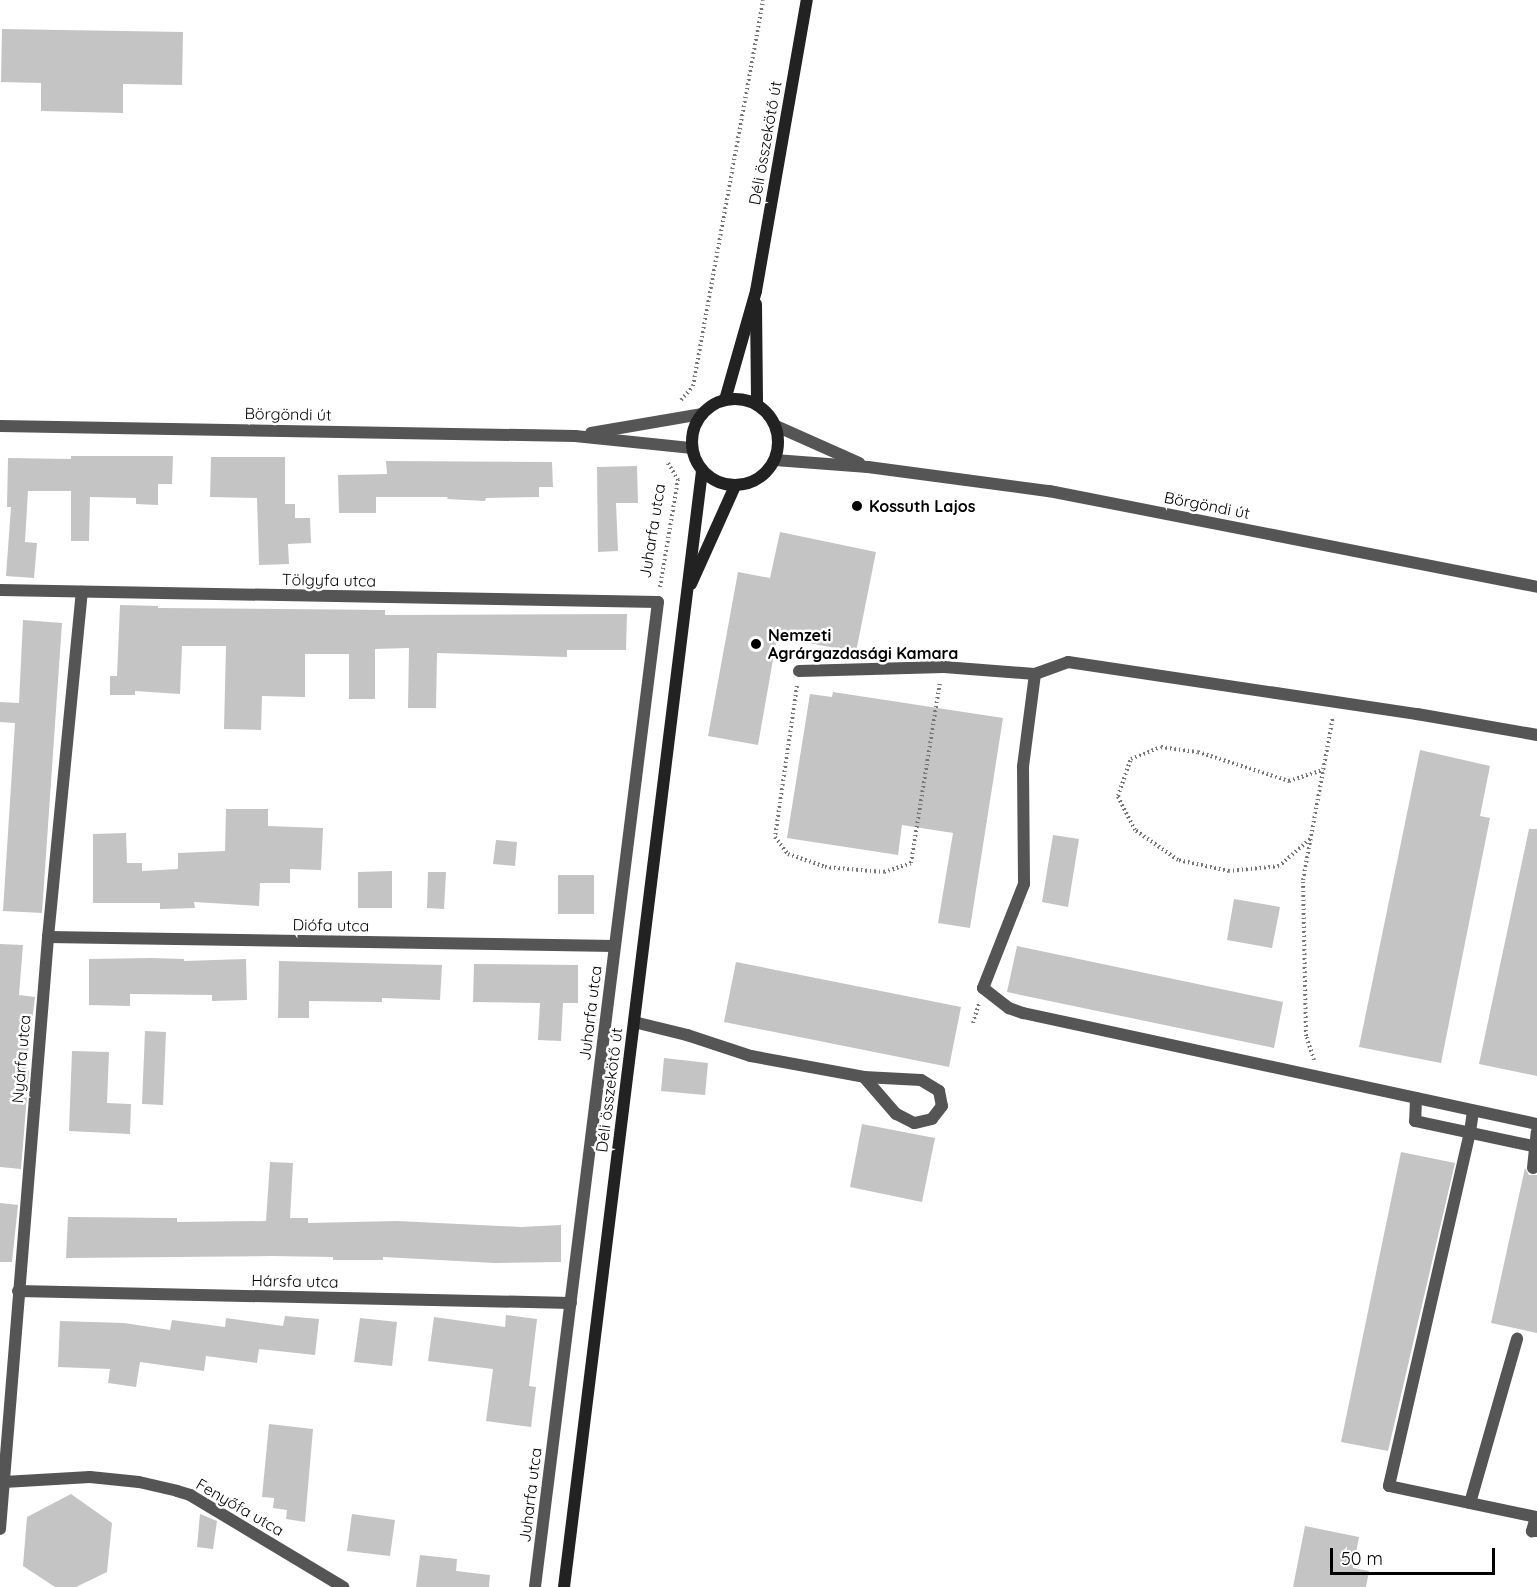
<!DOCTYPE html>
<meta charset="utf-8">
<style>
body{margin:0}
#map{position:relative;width:1537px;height:1587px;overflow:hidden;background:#fff;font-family:Quicksand,sans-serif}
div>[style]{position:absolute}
.building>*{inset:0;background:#c4c4c4}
.path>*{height:4px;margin-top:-2px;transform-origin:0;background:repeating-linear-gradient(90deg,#777 0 1.5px,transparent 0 4.5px)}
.service>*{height:12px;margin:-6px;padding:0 6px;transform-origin:6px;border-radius:6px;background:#555}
.minor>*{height:12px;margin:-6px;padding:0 6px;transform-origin:6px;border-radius:6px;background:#555}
.secondary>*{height:12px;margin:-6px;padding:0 6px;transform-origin:6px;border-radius:6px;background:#222}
.secondary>.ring{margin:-6px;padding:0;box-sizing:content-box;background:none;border:12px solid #222;border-radius:50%}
.dots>*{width:16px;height:16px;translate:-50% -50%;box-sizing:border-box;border:3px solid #fff;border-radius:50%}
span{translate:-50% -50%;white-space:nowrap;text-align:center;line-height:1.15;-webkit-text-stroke:5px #fff;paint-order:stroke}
.street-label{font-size:16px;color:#000}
.poi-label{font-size:16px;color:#000;font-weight:700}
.left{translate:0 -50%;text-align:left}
.scale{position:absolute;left:1330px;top:1548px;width:165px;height:27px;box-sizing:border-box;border:3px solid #000;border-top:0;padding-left:8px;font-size:18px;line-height:21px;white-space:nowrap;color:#000;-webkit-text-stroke:4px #fff;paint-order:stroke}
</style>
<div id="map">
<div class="building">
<i style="clip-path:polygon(2px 29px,183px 32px,182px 85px,123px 84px,123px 113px,41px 111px,41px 83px,1px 82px)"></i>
<i style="clip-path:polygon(71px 456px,173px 456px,172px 484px,158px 484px,158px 505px,136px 504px,136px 498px,90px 497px,89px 541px,71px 541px,71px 491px,28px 491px,25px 542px,37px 543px,34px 578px,6px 576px,11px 507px,7px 507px,8px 458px,71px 459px)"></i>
<i style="clip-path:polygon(211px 457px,285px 457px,285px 504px,295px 504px,295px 518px,310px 518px,311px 543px,288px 544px,289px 564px,259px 565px,257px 498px,210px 497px)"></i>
<i style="clip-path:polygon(386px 461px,552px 462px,553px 487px,539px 487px,539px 497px,486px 498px,485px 501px,447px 499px,448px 497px,376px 497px,376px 513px,339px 513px,338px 475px,387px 474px)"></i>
<i style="clip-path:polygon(637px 466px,638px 503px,616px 503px,618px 551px,598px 552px,597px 467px)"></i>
<i style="clip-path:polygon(780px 532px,876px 552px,856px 652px,777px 637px,758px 745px,708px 736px,738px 572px,770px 578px)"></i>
<i style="clip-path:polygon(120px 605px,158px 606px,158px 608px,385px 610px,385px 615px,627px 614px,626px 650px,567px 650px,567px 657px,437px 653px,436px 708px,408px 708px,409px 648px,375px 649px,375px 699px,349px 699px,349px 654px,305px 654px,305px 697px,262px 696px,261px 730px,224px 729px,226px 646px,182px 646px,180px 694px,135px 691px,135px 695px,110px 695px,110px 676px,117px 676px)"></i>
<i style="clip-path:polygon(23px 620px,62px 623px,42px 913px,3px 911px,15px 723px,0 722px,0 702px,19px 703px)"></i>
<i style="clip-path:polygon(833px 692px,1003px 718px,970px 928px,938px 923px,953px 833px,902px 825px,898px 855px,787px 838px,810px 694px,832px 697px)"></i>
<i style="clip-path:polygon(1420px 750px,1490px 766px,1480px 816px,1490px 818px,1441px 1063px,1359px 1047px)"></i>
<i style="clip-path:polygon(226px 809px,268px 809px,268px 826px,323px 828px,321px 870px,290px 869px,290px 883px,260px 883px,259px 906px,194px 902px,195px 908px,160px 909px,160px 903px,93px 903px,93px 834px,126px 833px,127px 863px,142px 863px,142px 871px,178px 869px,178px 853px,225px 851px)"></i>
<i style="clip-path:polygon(1529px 829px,1537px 829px,1537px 1076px,1479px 1064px)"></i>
<i style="clip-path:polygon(1053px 835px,1079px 839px,1068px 907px,1042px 902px)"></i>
<i style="clip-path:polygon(496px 840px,517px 842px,515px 866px,493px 864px)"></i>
<i style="clip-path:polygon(392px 871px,392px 908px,358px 908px,358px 872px)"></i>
<i style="clip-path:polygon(428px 872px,446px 872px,444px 909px,427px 908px)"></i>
<i style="clip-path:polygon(558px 875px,594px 875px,594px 914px,558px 914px)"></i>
<i style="clip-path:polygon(1234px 899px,1280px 907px,1272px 948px,1227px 940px)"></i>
<i style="clip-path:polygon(0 944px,23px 945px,19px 995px,35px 997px,26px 1070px,29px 1071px,21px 1169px,0 1167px)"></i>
<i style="clip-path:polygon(1017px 946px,1283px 1002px,1274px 1048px,1007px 992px)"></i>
<i style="clip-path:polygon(151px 958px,184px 959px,184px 961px,246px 959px,247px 1000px,212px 1001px,212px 995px,130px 994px,130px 1006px,89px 1005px,89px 959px)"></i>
<i style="clip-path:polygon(279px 961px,442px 965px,440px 1000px,382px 998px,382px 1002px,309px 1001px,309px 1018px,278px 1018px)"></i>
<i style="clip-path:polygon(736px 962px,961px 1007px,949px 1067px,724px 1022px)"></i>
<i style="clip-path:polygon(474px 964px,578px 965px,578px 1003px,563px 1003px,561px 1041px,538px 1040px,540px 1003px,473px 1002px)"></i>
<i style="clip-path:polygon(145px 1031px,166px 1032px,163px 1105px,142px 1104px)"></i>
<i style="clip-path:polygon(72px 1051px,109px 1052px,107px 1103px,131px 1104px,130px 1134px,69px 1131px)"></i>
<i style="clip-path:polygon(664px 1058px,708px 1063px,705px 1095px,661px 1091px)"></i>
<i style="clip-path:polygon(862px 1124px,935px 1138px,922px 1202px,850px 1187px)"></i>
<i style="clip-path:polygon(1401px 1152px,1455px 1163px,1388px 1451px,1341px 1442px)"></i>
<i style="clip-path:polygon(270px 1162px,293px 1163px,290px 1218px,308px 1218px,308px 1223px,397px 1221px,521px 1227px,561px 1225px,561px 1262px,495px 1263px,383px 1257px,383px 1260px,333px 1260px,333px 1257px,271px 1256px,66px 1258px,68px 1217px,177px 1218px,177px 1222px,266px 1221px)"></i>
<i style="clip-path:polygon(1525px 1168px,1529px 1175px,1537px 1175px,1537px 1333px,1491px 1323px)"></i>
<i style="clip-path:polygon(0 1203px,18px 1205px,12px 1262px,0 1262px)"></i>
<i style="clip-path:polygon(506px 1315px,537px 1319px,529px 1386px,536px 1387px,531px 1427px,486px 1421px,493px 1369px,428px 1361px,434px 1317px,505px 1327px)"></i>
<i style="clip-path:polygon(285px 1316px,319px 1319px,315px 1355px,259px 1349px,257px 1363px,206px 1356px,204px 1371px,140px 1362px,136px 1387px,108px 1383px,110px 1369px,58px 1367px,60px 1321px,124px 1323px,170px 1330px,172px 1320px,225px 1327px,226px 1318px,283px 1326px)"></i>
<i style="clip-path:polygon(360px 1318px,397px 1322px,392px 1366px,354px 1362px)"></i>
<i style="clip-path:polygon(269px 1424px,313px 1429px,305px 1522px,286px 1519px,287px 1510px,273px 1508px,274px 1498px,262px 1497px)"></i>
<i style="clip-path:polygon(71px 1494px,112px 1523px,107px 1572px,76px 1587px,55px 1587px,23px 1566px,27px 1517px)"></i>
<i style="clip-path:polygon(200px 1514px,217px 1521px,213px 1549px,197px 1547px)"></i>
<i style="clip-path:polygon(352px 1514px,395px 1520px,390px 1556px,347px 1551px)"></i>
<i style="clip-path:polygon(1305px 1526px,1359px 1537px,1353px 1568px,1369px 1571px,1366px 1587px,1293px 1587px)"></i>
<i style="clip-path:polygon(420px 1555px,457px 1559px,456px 1571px,490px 1575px,489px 1587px,416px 1587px)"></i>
</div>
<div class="path">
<i style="left:681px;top:400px;width:18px;rotate:-49deg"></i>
<i style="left:693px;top:386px;width:392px;rotate:-79.7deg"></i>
<i style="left:660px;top:587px;width:109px;rotate:-80.5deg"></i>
<i style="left:678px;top:480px;width:21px;rotate:-121deg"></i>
<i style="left:797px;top:686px;width:153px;rotate:98.3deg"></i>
<i style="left:775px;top:837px;width:21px;rotate:53deg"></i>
<i style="left:788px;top:854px;width:39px;rotate:19deg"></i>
<i style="left:825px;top:867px;width:59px;rotate:4.8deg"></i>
<i style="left:884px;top:872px;width:28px;rotate:-18deg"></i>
<i style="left:911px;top:863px;width:183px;rotate:-80.9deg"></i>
<i style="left:1310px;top:839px;width:41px;rotate:138.9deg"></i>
<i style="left:1279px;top:866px;width:50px;rotate:174.3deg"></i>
<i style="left:1229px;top:871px;width:52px;rotate:-167.8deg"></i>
<i style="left:1178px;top:860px;width:52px;rotate:-145.1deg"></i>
<i style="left:1135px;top:830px;width:38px;rotate:-117deg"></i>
<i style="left:1118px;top:796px;width:39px;rotate:-71deg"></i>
<i style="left:1131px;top:759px;width:32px;rotate:-22deg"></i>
<i style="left:1161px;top:747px;width:37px;rotate:8deg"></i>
<i style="left:1198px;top:752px;width:96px;rotate:17.7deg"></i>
<i style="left:1289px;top:781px;width:36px;rotate:-18deg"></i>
<i style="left:973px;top:1023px;width:21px;rotate:-73deg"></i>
<i style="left:1314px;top:1060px;width:25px;rotate:-108deg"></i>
<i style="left:1306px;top:1036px;width:156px;rotate:-91.1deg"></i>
<i style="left:1303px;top:880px;width:166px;rotate:-79.6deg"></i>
</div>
<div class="service">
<i style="left:799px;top:671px;width:145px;rotate:-1.6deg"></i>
<i style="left:944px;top:667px;width:91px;rotate:4.4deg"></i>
<i style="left:1035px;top:674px;width:35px;rotate:-20deg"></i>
<i style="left:1068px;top:662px;width:353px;rotate:8.5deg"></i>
<i style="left:1417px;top:714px;width:122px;rotate:9.9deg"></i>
<i style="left:1035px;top:674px;width:94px;rotate:97.4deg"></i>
<i style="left:1023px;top:767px;width:117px;rotate:89.5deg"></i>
<i style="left:1024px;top:884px;width:112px;rotate:111.5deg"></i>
<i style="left:983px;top:988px;width:33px;rotate:38deg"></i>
<i style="left:1009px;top:1008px;width:15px;rotate:20deg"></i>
<i style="left:1023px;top:1013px;width:526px;rotate:12.19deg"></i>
<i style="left:634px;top:1022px;width:55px;rotate:13.8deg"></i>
<i style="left:687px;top:1035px;width:67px;rotate:18.2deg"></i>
<i style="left:751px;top:1056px;width:115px;rotate:10.5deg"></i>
<i style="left:864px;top:1077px;width:57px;rotate:3deg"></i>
<i style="left:921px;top:1080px;width:21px;rotate:31deg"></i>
<i style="left:939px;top:1091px;width:15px;rotate:79deg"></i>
<i style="left:942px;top:1106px;width:16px;rotate:128deg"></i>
<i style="left:932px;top:1119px;width:18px;rotate:167deg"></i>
<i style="left:914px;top:1123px;width:20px;rotate:-153deg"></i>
<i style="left:896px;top:1114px;width:49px;rotate:-130.9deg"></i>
<i style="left:1416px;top:1098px;width:23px;rotate:92deg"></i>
<i style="left:1415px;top:1121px;width:125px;rotate:12deg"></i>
<i style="left:1473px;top:1111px;width:21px;rotate:98deg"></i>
<i style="left:1470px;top:1132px;width:363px;rotate:102.9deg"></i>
<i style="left:1389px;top:1486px;width:150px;rotate:11.9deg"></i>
<i style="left:1536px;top:1517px;width:15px;rotate:106deg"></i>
<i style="left:1532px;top:1531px;width:5px"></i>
<i style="left:1533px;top:1168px;width:36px;rotate:-84deg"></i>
<i style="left:1470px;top:1503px;width:171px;rotate:-74deg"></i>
</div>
<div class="minor">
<i style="left:0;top:426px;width:575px;rotate:1deg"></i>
<i style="left:575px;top:436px;width:118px;rotate:5.9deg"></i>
<i style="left:776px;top:426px;width:91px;rotate:24deg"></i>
<i style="left:591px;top:433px;width:113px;rotate:-9.7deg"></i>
<i style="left:775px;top:460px;width:93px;rotate:4.3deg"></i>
<i style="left:868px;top:467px;width:183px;rotate:7.6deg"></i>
<i style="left:1049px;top:491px;width:497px;rotate:11.1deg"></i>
<i style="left:0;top:590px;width:658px;rotate:1.04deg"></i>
<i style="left:658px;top:602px;width:993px;rotate:97.12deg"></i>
<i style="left:48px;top:937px;width:566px;rotate:0.91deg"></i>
<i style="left:18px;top:1291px;width:553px;rotate:1.24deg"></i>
<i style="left:4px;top:1482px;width:86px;rotate:-3.3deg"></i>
<i style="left:90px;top:1477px;width:49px;rotate:5.8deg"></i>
<i style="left:139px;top:1482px;width:39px;rotate:13deg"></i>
<i style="left:177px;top:1491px;width:14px;rotate:17deg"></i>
<i style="left:190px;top:1495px;width:179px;rotate:31deg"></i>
<i style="left:0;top:1529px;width:594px;rotate:-85.36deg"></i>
<i style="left:48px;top:937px;width:347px;rotate:-84.4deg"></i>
</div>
<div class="secondary">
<i style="left:756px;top:304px;width:101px;rotate:89.4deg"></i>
<i class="ring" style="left:692px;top:399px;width:74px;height:74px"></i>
<i style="left:725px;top:400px;width:113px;rotate:-74.1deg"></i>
<i style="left:756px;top:291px;width:295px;rotate:-80.1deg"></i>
<i style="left:691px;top:584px;width:107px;rotate:-65.8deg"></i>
<i style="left:564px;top:1587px;width:1124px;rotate:-82.95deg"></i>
</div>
<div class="dots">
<i style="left:857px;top:506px;background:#000"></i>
<i style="left:756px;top:644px;background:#000"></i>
</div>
<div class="street-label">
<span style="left:765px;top:143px;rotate:-80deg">Déli összekötő út</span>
<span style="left:288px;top:414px;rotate:1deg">Börgöndi út</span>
<span style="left:1207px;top:505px;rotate:11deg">Börgöndi út</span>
<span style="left:652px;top:531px;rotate:-81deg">Juharfa utca</span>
<span style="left:329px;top:580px;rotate:1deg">Tölgyfa utca</span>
<span style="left:331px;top:925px;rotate:1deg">Diófa utca</span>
<span style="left:590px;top:1013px;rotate:-83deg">Juharfa utca</span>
<span style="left:21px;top:1059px;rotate:-85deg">Nyárfa utca</span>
<span style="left:609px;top:1090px;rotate:-83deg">Déli összekötő út</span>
<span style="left:295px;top:1281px;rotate:1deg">Hársfa utca</span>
<span style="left:530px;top:1495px;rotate:-83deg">Juharfa utca</span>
<span style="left:240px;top:1507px;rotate:30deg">Fenyőfa utca</span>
</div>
<div class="poi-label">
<span class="left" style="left:869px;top:506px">Kossuth Lajos</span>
<span class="left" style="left:768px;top:644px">Nemzeti<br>Agrárgazdasági Kamara</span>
</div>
<div class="scale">50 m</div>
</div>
